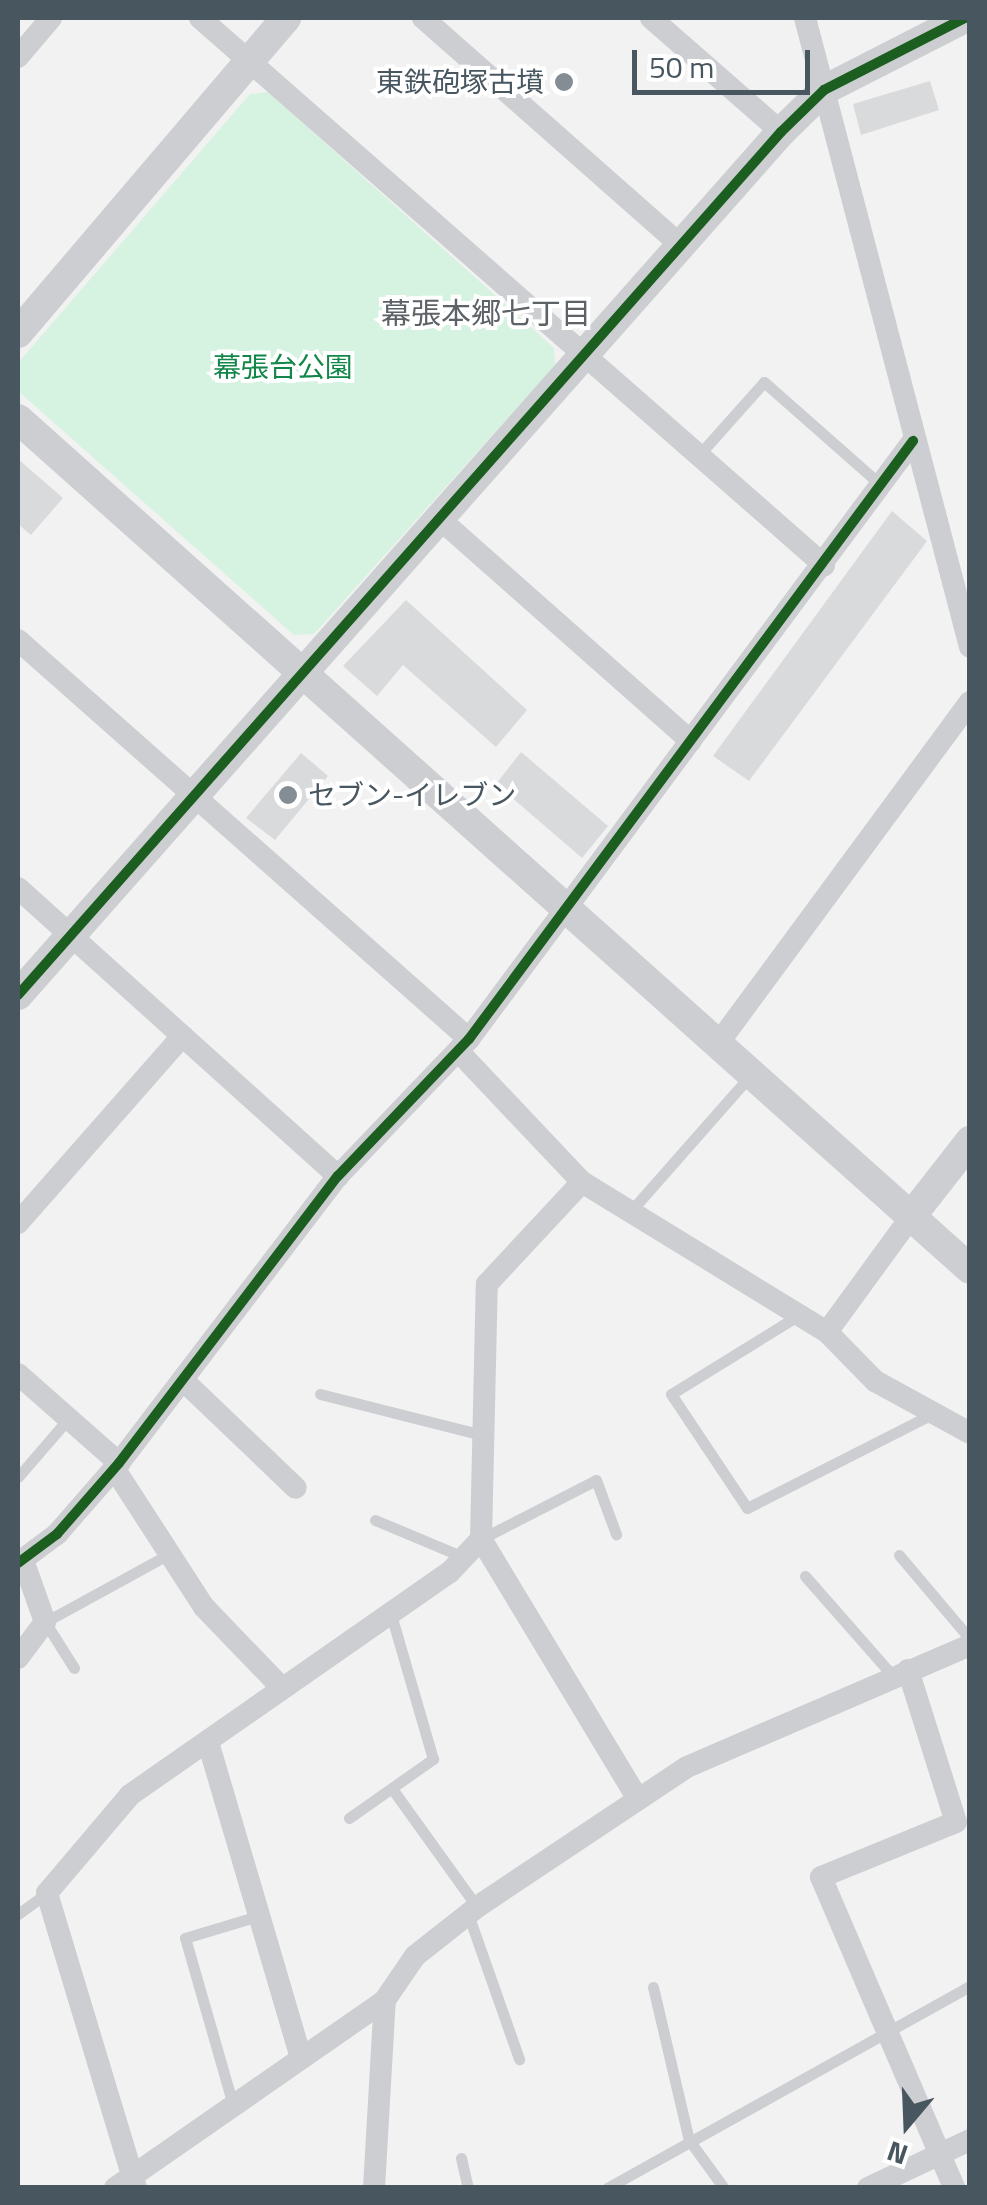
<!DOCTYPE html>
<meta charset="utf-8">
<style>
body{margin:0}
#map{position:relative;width:987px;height:2205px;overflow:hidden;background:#f3f2f2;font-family:"Titillium Web","Noto Sans JP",sans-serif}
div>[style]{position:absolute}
.green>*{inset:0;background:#d6f2e0}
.building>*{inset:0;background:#d9dadb}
.service>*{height:11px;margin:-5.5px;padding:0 5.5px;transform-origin:5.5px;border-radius:5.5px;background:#ccced1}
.minor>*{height:22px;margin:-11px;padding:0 11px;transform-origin:11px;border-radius:11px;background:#ccced1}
.tertiary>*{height:30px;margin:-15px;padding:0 15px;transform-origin:15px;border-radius:15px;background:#ccced1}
.cycleway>*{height:10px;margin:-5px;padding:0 5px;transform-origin:5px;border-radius:5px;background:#1b5e20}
.dots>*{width:28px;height:28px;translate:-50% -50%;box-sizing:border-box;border:5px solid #fff;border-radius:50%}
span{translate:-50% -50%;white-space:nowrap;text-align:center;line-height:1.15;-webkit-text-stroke:8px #fff;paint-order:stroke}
.poi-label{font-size:28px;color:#485660}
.right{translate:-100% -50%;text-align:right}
.left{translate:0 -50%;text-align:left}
.park-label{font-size:28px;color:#138749}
.neighbourhood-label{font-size:30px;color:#5d6267}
.frame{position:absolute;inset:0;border:20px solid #485660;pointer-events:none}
.north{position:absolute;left:857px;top:2075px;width:100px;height:100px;-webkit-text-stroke:8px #fff;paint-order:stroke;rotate:199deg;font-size:28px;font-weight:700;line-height:40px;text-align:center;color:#485660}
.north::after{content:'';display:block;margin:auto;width:35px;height:45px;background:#485660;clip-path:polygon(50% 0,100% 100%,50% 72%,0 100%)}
.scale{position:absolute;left:632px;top:50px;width:178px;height:45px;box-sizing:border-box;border:5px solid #485660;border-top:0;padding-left:12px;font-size:30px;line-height:35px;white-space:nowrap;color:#485660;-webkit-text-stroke:8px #fff;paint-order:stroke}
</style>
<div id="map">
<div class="green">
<i style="clip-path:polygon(268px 92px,554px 348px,555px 365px,314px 634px,294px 635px,18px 391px,18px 363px,250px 94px)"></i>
</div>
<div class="building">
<i style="clip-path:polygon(930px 81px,939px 110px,861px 135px,853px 104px)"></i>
<i style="clip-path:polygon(18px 459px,63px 498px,31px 535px,18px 524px)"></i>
<i style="clip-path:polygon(892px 511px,927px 541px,749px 781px,713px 756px)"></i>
<i style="clip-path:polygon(406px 600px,527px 710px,496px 747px,403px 665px,377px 696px,343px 666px)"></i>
<i style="clip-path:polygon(521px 752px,608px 826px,582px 858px,496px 784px)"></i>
<i style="clip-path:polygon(301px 753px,328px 776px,275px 840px,246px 818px)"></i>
</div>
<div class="service">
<i style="left:698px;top:456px;width:99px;rotate:-48.3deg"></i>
<i style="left:764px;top:382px;width:156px;rotate:41.4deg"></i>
<i style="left:630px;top:1212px;width:181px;rotate:-48.6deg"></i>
<i style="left:799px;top:1315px;width:150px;rotate:148.3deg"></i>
<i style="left:671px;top:1394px;width:137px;rotate:56.3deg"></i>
<i style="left:747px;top:1508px;width:208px;rotate:-26.9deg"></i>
<i style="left:320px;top:1394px;width:171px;rotate:14.2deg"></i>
<i style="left:18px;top:1477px;width:77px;rotate:-49.2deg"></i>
<i style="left:375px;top:1520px;width:99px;rotate:22.7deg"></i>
<i style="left:481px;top:1539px;width:129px;rotate:-27.2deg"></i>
<i style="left:596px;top:1480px;width:58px;rotate:69.7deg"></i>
<i style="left:899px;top:1555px;width:110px;rotate:49.8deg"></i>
<i style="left:805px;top:1576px;width:132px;rotate:48.7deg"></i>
<i style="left:74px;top:1668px;width:54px;rotate:-122.2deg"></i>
<i style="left:45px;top:1622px;width:141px;rotate:-28.7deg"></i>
<i style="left:393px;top:1790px;width:144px;rotate:54.3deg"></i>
<i style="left:349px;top:1818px;width:103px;rotate:-35.1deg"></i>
<i style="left:433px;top:1759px;width:151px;rotate:-106.2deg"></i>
<i style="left:18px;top:1914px;width:36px;rotate:-36deg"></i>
<i style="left:468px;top:1914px;width:154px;rotate:70.6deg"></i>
<i style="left:653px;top:1987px;width:157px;rotate:76.8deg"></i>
<i style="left:689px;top:2140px;width:59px;rotate:53.9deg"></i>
<i style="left:233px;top:2105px;width:174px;rotate:-106deg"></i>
<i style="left:185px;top:1938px;width:76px;rotate:-16.8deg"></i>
<i style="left:461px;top:2158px;width:31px;rotate:77deg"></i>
<i style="left:607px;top:2188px;width:415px;rotate:-29.1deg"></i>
</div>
<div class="minor">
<i style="left:200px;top:18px;width:830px;rotate:41.24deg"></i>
<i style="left:423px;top:18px;width:345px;rotate:41.4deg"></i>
<i style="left:651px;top:18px;width:173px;rotate:41.2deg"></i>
<i style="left:805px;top:18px;width:650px;rotate:75.3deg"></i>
<i style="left:18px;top:57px;width:51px;rotate:-49.8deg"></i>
<i style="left:442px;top:521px;width:332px;rotate:41.5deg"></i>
<i style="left:18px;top:640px;width:602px;rotate:41.5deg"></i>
<i style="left:18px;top:888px;width:431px;rotate:42deg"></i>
<i style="left:717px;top:1045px;width:426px;rotate:-53.6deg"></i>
<i style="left:459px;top:1052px;width:179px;rotate:46.6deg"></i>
<i style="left:582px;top:1182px;width:287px;rotate:31.5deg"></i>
<i style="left:827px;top:1332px;width:69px;rotate:45.6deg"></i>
<i style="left:875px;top:1381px;width:108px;rotate:28.7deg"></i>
<i style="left:18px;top:1223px;width:249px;rotate:-48.7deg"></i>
<i style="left:827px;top:1332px;width:146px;rotate:-53.9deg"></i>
<i style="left:18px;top:1374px;width:135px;rotate:41.4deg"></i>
<i style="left:185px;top:1382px;width:153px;rotate:43.7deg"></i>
<i style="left:114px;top:1468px;width:166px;rotate:57.1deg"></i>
<i style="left:204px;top:1607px;width:112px;rotate:46.1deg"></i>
<i style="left:481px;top:1539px;width:304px;rotate:58.9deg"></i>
<i style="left:18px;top:1563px;width:49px;rotate:-36.6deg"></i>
<i style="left:57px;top:1534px;width:94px;rotate:-48.9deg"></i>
<i style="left:119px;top:1463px;width:361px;rotate:-52.7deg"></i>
<i style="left:338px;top:1176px;width:190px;rotate:-46.3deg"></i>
<i style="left:469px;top:1039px;width:745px;rotate:-53.41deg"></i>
<i style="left:18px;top:1658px;width:45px;rotate:-53.1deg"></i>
<i style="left:45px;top:1622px;width:63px;rotate:-109.6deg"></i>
<i style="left:908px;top:1670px;width:159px;rotate:72.5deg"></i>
<i style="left:956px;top:1822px;width:146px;rotate:157.8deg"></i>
<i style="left:821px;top:1877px;width:338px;rotate:66.8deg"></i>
<i style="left:208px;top:1742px;width:328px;rotate:73.6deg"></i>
<i style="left:115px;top:2188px;width:329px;rotate:-34.8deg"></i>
<i style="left:385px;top:2000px;width:53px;rotate:-55.7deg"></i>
<i style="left:415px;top:1956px;width:79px;rotate:-38.3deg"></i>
<i style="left:477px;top:1907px;width:252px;rotate:-33.7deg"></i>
<i style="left:687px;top:1767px;width:308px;rotate:-23.3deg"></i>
<i style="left:136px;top:2188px;width:308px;rotate:-106.8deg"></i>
<i style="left:47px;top:1893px;width:128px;rotate:-49.7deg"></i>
<i style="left:130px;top:1795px;width:390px;rotate:-34.9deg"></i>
<i style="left:450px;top:1572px;width:45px;rotate:-46.8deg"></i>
<i style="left:481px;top:1539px;width:255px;rotate:-88.7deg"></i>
<i style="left:487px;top:1284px;width:139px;rotate:-47deg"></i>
<i style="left:374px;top:2188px;width:188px;rotate:-86.7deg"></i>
<i style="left:868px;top:2188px;width:113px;rotate:-25.2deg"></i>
</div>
<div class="tertiary">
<i style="left:18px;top:333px;width:414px;rotate:-49.6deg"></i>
<i style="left:18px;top:419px;width:1276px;rotate:41.76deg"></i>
<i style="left:18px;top:995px;width:1152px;rotate:-48.52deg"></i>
<i style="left:781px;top:132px;width:60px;rotate:-44.3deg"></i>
<i style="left:824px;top:90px;width:158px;rotate:-27.1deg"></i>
<i style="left:913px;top:1214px;width:93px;rotate:-52deg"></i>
</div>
<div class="cycleway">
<i style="left:18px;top:995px;width:1152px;rotate:-48.52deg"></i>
<i style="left:781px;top:132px;width:60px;rotate:-44.3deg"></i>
<i style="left:824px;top:90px;width:158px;rotate:-27.1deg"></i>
<i style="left:18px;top:1563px;width:49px;rotate:-36.6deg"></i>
<i style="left:57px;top:1534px;width:94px;rotate:-48.9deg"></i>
<i style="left:119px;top:1463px;width:361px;rotate:-52.7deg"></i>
<i style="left:338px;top:1176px;width:190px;rotate:-46.3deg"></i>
<i style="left:469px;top:1039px;width:745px;rotate:-53.41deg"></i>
</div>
<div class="dots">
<i style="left:564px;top:82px;background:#848d93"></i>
<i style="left:288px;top:795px;background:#848d93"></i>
</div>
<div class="poi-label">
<span class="right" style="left:544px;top:82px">東鉄砲塚古墳</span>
<span class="left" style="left:308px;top:795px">セブン-イレブン</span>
</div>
<div class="park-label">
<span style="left:283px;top:367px">幕張台公園</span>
</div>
<div class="neighbourhood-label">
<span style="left:486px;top:313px">幕張本郷七丁目</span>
</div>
<div class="frame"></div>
<div class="north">N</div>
<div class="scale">50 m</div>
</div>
